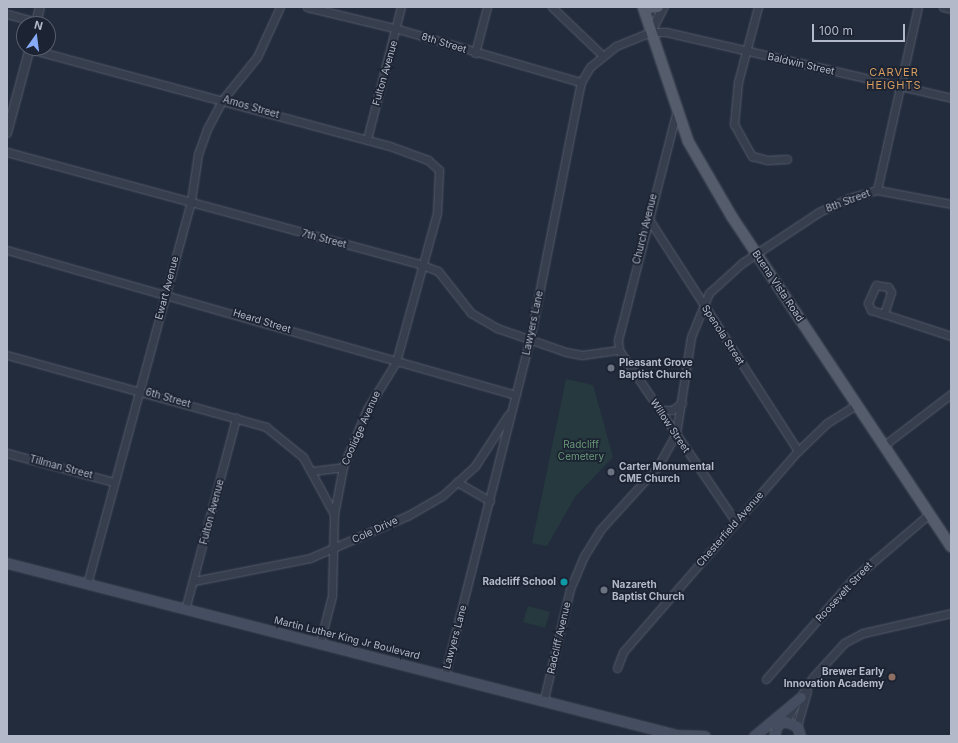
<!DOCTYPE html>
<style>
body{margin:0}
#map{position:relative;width:958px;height:743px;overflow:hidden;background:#232c3d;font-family:Inter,sans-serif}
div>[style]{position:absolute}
.green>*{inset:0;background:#25393e}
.roads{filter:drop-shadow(0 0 1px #555c6b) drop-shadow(0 0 1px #555c6b)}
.minor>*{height:7px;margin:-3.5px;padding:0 3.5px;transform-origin:3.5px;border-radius:3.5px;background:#373e4d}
.tertiary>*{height:8px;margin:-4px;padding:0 4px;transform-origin:4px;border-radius:4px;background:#373e4d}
.secondary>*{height:9px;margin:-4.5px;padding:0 4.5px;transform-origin:4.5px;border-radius:4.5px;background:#454d60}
.primary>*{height:10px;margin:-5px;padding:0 5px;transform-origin:5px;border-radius:5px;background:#555d6d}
.dots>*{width:11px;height:11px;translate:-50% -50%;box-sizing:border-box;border:2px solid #1c2332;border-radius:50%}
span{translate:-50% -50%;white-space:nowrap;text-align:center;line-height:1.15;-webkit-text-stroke:3.5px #1c2332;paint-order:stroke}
.street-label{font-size:10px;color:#b3b9c8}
.poi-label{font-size:10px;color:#b3b9c8;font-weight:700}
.left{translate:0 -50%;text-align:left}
.right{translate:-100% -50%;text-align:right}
.park-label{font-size:10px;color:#699978}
.neighbourhood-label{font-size:11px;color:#d59c60;letter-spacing:1px}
.frame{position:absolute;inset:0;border:8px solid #b3b9c8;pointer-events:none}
.north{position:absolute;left:16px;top:16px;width:40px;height:40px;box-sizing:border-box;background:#1c2332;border:1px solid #585f6e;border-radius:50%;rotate:14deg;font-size:11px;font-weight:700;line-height:16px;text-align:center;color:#b3b9c8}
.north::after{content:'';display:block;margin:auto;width:14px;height:18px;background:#87aaf9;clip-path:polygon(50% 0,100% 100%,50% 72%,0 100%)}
.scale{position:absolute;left:812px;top:24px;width:93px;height:18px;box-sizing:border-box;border:2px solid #b3b9c8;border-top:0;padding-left:5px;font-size:12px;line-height:14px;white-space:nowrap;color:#b3b9c8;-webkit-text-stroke:3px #1c2332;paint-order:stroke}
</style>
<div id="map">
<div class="green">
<i style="clip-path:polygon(566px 379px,593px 385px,613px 457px,575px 497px,547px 546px,532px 543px)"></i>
<i style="clip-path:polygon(528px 606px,550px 612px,545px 628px,523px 622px)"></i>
</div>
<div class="roads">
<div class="minor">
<i style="left:307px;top:7px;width:94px;rotate:13.6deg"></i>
<i style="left:398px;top:29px;width:191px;rotate:16.2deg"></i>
<i style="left:552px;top:7px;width:69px;rotate:43.8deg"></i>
<i style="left:758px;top:7px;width:78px;rotate:104.9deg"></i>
<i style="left:738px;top:82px;width:42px;rotate:95.4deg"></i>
<i style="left:734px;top:124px;width:37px;rotate:61deg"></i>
<i style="left:752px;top:156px;width:16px;rotate:15deg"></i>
<i style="left:767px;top:160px;width:20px;rotate:-3deg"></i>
<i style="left:943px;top:7px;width:8px;rotate:14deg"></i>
<i style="left:7px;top:14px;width:30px;rotate:15deg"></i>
<i style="left:30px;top:49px;width:370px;rotate:15.1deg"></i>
<i style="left:387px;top:145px;width:44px;rotate:20.1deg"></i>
<i style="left:428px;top:160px;width:15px;rotate:42deg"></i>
<i style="left:439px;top:170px;width:43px;rotate:92.7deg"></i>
<i style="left:437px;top:213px;width:155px;rotate:105.4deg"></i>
<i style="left:396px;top:362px;width:55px;rotate:121.7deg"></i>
<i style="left:367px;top:409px;width:63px;rotate:112.5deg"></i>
<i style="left:343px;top:467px;width:48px;rotate:100.8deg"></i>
<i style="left:334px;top:514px;width:82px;rotate:91.4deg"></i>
<i style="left:332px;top:596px;width:48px;rotate:104.6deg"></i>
<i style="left:475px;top:53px;width:48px;rotate:-75.4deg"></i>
<i style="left:677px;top:110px;width:237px;rotate:104.4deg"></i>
<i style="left:618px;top:340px;width:10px;rotate:84deg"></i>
<i style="left:619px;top:350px;width:208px;rotate:55.8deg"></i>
<i style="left:367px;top:139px;width:136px;rotate:-75.6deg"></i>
<i style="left:7px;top:152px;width:430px;rotate:15.2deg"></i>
<i style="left:422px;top:265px;width:17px;rotate:21deg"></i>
<i style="left:438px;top:271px;width:53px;rotate:51.8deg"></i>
<i style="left:471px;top:313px;width:30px;rotate:30deg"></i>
<i style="left:497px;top:328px;width:73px;rotate:19.2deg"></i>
<i style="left:566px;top:352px;width:16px;rotate:11deg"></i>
<i style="left:582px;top:355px;width:37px;rotate:-8deg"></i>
<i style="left:877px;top:190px;width:188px;rotate:-77.4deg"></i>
<i style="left:648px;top:218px;width:277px;rotate:57.2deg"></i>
<i style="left:7px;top:250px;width:529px;rotate:15.9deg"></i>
<i style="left:884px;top:314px;width:23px;rotate:-72deg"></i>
<i style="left:891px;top:292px;width:6px;rotate:-121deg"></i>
<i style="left:888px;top:287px;width:12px;rotate:-171deg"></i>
<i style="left:876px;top:285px;width:20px;rotate:114deg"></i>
<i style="left:868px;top:303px;width:8px;rotate:67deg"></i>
<i style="left:871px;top:310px;width:14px;rotate:17deg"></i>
<i style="left:884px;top:314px;width:71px;rotate:18.2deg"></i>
<i style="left:7px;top:355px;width:269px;rotate:15.5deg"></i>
<i style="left:266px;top:427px;width:48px;rotate:39deg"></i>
<i style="left:303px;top:457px;width:65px;rotate:61.5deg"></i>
<i style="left:659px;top:410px;width:13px"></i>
<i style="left:672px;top:410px;width:12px;rotate:-35deg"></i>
<i style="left:883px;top:446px;width:86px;rotate:-37.4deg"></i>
<i style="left:7px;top:453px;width:111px;rotate:15.2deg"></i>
<i style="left:312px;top:471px;width:31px;rotate:-7deg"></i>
<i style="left:457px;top:482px;width:38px;rotate:30deg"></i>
<i style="left:194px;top:581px;width:118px;rotate:-11.2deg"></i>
<i style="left:310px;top:558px;width:108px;rotate:-23.5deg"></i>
<i style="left:409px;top:515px;width:38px;rotate:-30deg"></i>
<i style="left:442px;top:496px;width:45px;rotate:-42.3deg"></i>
<i style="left:475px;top:466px;width:61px;rotate:-57.1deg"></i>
<i style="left:87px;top:584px;width:397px;rotate:-74.8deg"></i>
<i style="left:191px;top:201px;width:48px;rotate:-81.5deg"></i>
<i style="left:198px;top:154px;width:27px;rotate:-70deg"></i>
<i style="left:207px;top:129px;width:34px;rotate:-62deg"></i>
<i style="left:223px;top:99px;width:54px;rotate:-51deg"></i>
<i style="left:257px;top:57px;width:55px;rotate:-65.3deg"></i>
<i style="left:186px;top:606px;width:195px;rotate:-75.1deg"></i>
<i style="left:617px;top:668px;width:17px;rotate:-69deg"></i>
<i style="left:623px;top:652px;width:267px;rotate:-49deg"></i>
<i style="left:798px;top:451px;width:40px;rotate:-44deg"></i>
<i style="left:827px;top:423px;width:36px;rotate:-32deg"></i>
<i style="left:445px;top:674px;width:346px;rotate:-75.8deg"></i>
<i style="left:530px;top:339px;width:262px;rotate:-78.8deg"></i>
<i style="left:581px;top:82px;width:17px;rotate:-59deg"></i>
<i style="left:590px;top:67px;width:33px;rotate:-39deg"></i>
<i style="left:616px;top:46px;width:38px;rotate:-22deg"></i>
<i style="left:651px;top:32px;width:15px"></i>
<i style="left:666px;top:32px;width:293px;rotate:13deg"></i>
<i style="left:766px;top:679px;width:133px;rotate:-49deg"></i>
<i style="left:853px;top:579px;width:100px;rotate:-40.5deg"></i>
<i style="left:544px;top:699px;width:113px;rotate:-76.7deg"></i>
<i style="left:570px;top:589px;width:36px;rotate:-67deg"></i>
<i style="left:584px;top:556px;width:31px;rotate:-58deg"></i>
<i style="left:600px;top:530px;width:86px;rotate:-47.8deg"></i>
<i style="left:658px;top:466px;width:37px;rotate:-61deg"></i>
<i style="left:676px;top:434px;width:98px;rotate:-81.2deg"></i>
<i style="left:691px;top:337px;width:48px;rotate:-67.8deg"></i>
<i style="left:709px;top:293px;width:45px;rotate:-42.3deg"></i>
<i style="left:742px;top:263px;width:92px;rotate:-33.5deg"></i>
<i style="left:819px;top:212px;width:33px;rotate:-25deg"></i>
<i style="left:849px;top:198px;width:29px;rotate:-16deg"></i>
<i style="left:877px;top:190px;width:75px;rotate:10.7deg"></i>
<i style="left:785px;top:721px;width:52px;rotate:-57.5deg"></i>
<i style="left:813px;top:677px;width:46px;rotate:-47.6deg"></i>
<i style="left:844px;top:643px;width:21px;rotate:-28deg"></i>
<i style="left:863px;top:633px;width:90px;rotate:-12.8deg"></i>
<i style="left:797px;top:726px;width:36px;rotate:-74deg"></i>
</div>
<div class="tertiary">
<i style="left:36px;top:24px;width:17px;rotate:-77deg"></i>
<i style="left:651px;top:32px;width:28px;rotate:-63deg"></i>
<i style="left:7px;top:133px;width:88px;rotate:-74.9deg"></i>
</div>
<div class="secondary">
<i style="left:7px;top:563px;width:696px;rotate:14.4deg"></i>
<i style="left:677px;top:735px;width:28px;rotate:2deg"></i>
<i style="left:754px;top:736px;width:61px;rotate:-39.7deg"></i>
<i style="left:774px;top:736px;width:11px;rotate:-75deg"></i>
<i style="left:777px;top:725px;width:9px;rotate:-27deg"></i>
<i style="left:785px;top:721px;width:13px;rotate:23deg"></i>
<i style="left:797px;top:726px;width:10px;rotate:73deg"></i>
</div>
<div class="primary">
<i style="left:643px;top:7px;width:141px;rotate:71.4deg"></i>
<i style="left:688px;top:141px;width:88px;rotate:59.9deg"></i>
<i style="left:732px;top:217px;width:396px;rotate:56.4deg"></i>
<i style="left:648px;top:7px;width:10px"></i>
</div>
</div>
<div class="dots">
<i style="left:611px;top:368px;background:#6b7280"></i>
<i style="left:611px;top:472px;background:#6b7280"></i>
<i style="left:564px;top:582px;background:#0f9aa8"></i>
<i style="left:604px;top:590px;background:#6b7280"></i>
<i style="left:892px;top:677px;background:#8d6e63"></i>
</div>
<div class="street-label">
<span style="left:444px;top:43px;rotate:17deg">8th Street</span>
<span style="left:801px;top:64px;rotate:13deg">Baldwin Street</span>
<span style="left:385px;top:73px;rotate:-74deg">Fulton Avenue</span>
<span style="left:251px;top:107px;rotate:16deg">Amos Street</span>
<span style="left:848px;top:201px;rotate:-21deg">8th Street</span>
<span style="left:645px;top:229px;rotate:-76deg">Church Avenue</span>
<span style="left:324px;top:239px;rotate:15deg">7th Street</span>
<span style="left:778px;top:286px;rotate:56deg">Buena Vista Road</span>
<span style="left:167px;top:288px;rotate:-75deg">Ewart Avenue</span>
<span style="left:262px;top:321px;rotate:17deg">Heard Street</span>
<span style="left:533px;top:323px;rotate:-78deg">Lawyers Lane</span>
<span style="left:723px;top:335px;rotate:57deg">Spenola Street</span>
<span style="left:168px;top:398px;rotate:16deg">6th Street</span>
<span style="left:670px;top:426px;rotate:56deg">Willow Street</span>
<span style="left:361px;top:428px;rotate:-66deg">Coolidge Avenue</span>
<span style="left:61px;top:467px;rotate:15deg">Tillman Street</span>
<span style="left:212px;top:512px;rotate:-75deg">Fulton Avenue</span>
<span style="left:730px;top:529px;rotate:-49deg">Chesterfield Avenue</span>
<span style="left:375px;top:530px;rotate:-25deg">Cole Drive</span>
<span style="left:844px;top:592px;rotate:-47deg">Roosevelt Street</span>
<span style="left:455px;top:637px;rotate:-75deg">Lawyers Lane</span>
<span style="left:347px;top:638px;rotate:14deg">Martin Luther King Jr Boulevard</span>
<span style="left:559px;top:638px;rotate:-77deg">Radcliff Avenue</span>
</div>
<div class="poi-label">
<span class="left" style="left:619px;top:368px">Pleasant Grove<br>Baptist Church</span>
<span class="left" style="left:619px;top:472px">Carter Monumental<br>CME Church</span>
<span class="right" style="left:556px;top:582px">Radcliff School</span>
<span class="left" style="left:612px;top:590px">Nazareth<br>Baptist Church</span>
<span class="right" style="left:884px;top:677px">Brewer Early<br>Innovation Academy</span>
</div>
<div class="park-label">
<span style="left:581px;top:450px">Radcliff<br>Cemetery</span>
</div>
<div class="neighbourhood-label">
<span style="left:894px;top:79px">CARVER<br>HEIGHTS</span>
</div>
<div class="frame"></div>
<div class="north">N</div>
<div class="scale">100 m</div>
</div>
